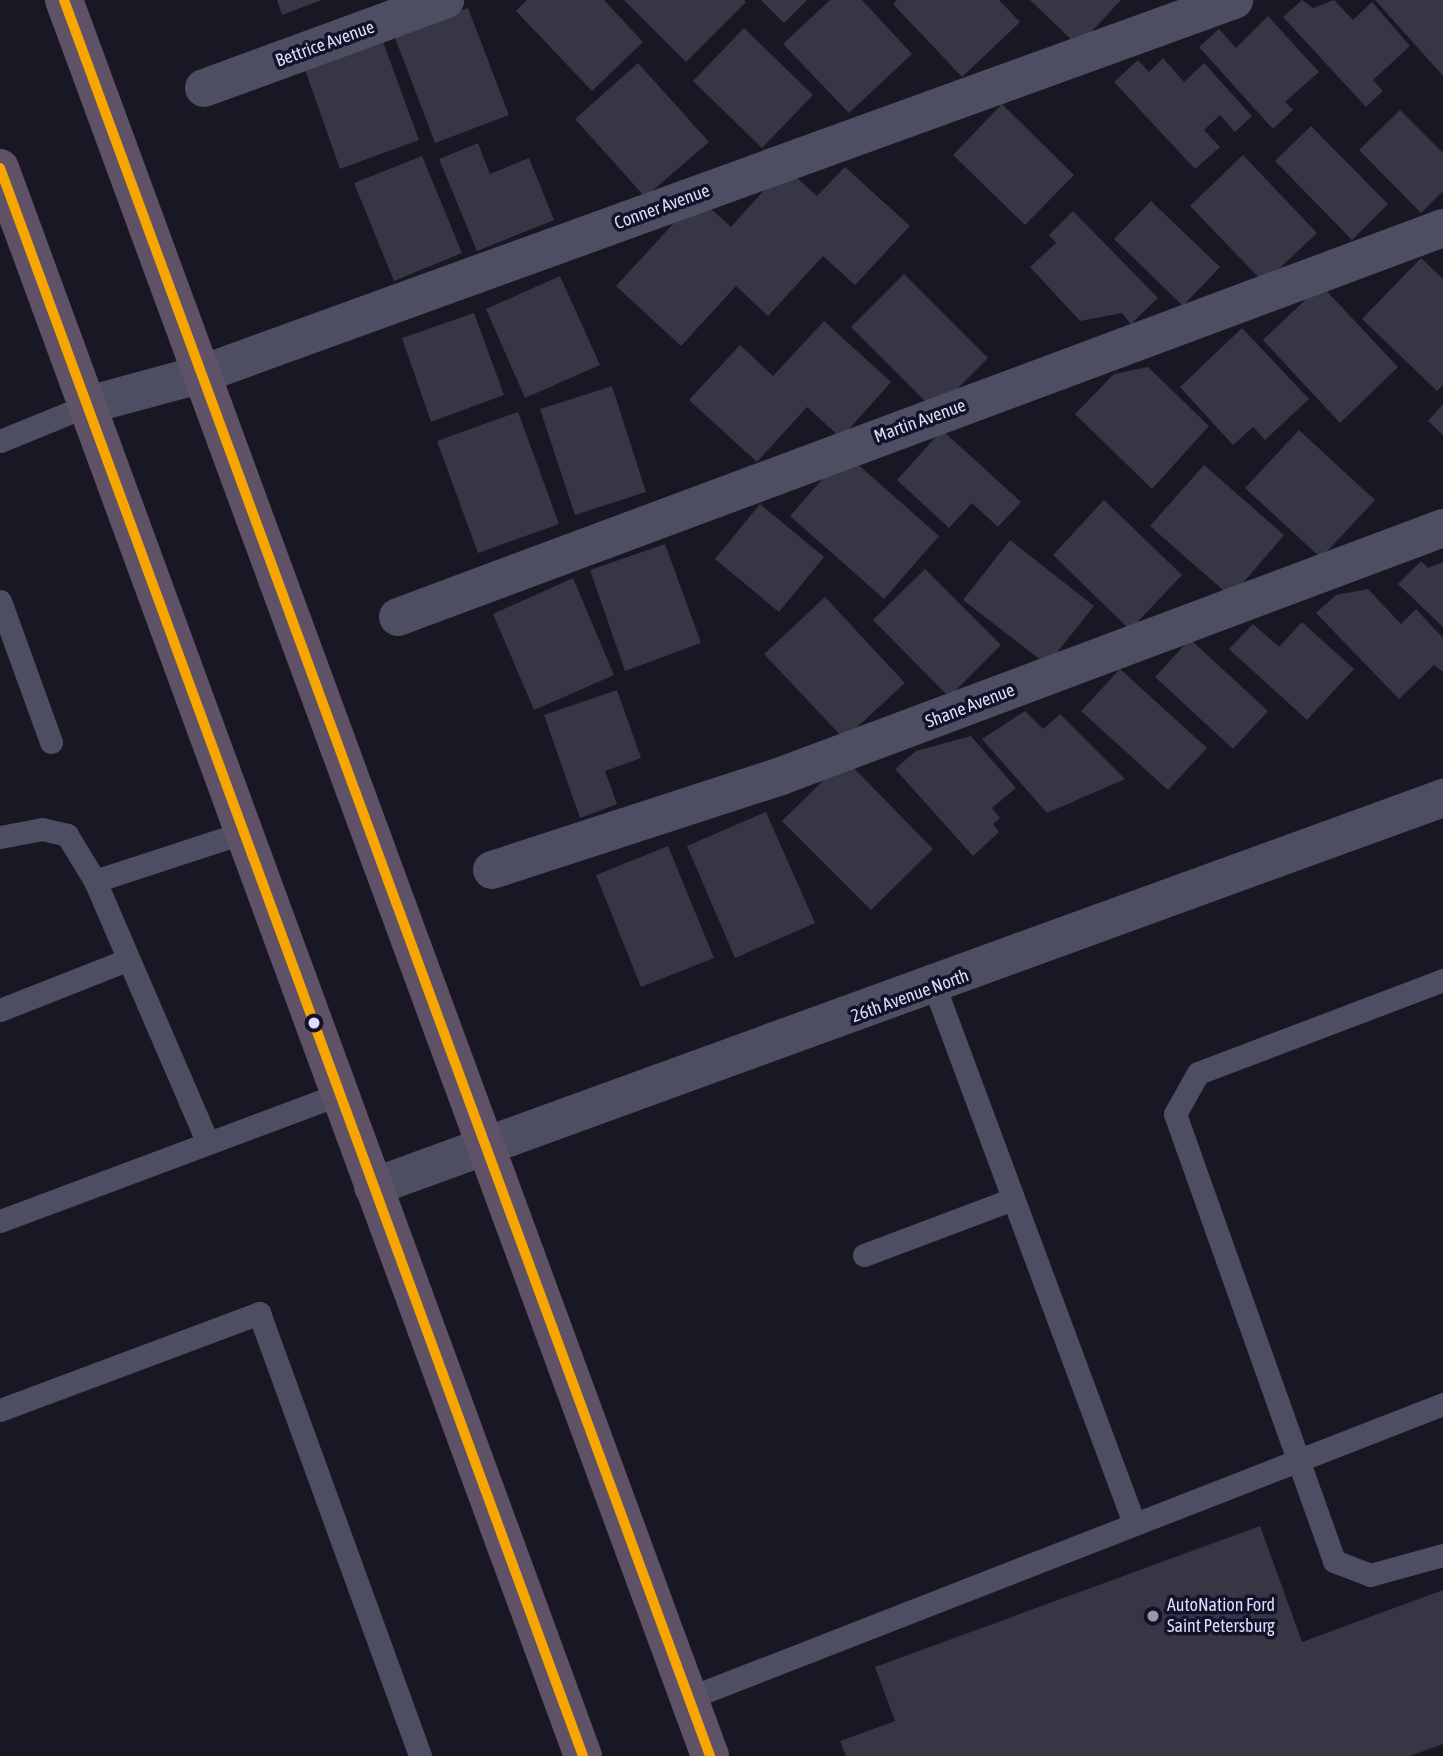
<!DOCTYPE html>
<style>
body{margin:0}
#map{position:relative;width:1443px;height:1756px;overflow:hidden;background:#181723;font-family:"Asap Condensed",sans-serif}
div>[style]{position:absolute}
.building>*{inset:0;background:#363644}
.lane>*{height:23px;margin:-11.5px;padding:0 11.5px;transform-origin:11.5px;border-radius:11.5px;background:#4d4e62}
.street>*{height:38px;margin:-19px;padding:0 19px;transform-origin:19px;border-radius:19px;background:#4d4e62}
.highway>*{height:38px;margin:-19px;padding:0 19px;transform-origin:19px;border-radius:19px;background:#5f5267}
.bus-1>*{height:10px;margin:-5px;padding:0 5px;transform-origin:5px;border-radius:5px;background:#f7a600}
.dots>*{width:19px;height:19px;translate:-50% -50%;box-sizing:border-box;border:4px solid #131228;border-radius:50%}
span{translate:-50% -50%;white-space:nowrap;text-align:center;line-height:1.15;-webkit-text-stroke:7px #131228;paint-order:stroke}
.street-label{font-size:18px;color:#dcdcfc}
.poi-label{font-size:18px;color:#dcdcfc}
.left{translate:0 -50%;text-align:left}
</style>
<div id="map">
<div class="building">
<i style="clip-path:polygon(277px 0,322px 0,282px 15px)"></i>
<i style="clip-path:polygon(527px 0,604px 0,643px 42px,592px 91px,516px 11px)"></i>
<i style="clip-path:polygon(624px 0,744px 0,746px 2px,686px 62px)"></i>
<i style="clip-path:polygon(761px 0,807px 0,784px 23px)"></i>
<i style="clip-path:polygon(830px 0,862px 0,912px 54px,849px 113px,783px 44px)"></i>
<i style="clip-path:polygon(897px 0,999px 0,1020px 22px,962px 77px,893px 4px)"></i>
<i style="clip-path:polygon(1030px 0,1121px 0,1078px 46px)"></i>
<i style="clip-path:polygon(1302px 0,1313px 8px,1334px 0,1353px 20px,1372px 2px,1410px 46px,1373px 80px,1383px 91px,1366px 107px,1283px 17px)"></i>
<i style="clip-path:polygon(1375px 0,1443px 0,1443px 76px)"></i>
<i style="clip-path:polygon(468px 8px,509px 115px,435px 143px,394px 35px)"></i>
<i style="clip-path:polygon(1268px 16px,1319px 72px,1285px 102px,1293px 110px,1273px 129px,1199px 47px,1219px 29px,1236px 48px)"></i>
<i style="clip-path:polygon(744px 28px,813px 95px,762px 148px,693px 81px)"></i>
<i style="clip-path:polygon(382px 39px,419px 140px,340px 169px,304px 67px)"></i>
<i style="clip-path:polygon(1163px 58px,1184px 82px,1204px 63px,1252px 116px,1235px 132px,1220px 115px,1204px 130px,1220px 147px,1195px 169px,1114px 82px,1138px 60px,1149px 72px)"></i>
<i style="clip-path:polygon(638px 63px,709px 142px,645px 197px,575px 119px)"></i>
<i style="clip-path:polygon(1002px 104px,1074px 175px,1025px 225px,953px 155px)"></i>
<i style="clip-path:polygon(1400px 110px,1443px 153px,1443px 191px,1421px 213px,1359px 150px)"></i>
<i style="clip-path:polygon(1311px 126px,1388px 204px,1352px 240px,1275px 161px)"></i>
<i style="clip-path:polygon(478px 143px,490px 174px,529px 158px,554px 220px,477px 251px,439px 159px)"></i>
<i style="clip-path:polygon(1243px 155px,1317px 233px,1264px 283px,1190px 206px)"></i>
<i style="clip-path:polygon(422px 156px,462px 253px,394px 281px,354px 183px)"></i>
<i style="clip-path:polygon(785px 167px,817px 196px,845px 167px,910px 226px,855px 285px,823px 256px,768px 316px,736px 286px,681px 346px,616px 286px,698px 197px,731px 227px)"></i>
<i style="clip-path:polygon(1151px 201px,1220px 267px,1183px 306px,1114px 239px)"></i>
<i style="clip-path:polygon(1073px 211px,1158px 298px,1131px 324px,1122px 313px,1080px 321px,1030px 267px,1056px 243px,1049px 235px)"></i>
<i style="clip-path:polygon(1421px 258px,1443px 279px,1443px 385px,1437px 391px,1362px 319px)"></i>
<i style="clip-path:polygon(904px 274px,988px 358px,935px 411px,851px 327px)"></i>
<i style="clip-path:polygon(560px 276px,600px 365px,525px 398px,486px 309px)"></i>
<i style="clip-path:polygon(1321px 285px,1398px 367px,1340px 423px,1263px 340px)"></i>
<i style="clip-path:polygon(474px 313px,504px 395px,431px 422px,402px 338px)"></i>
<i style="clip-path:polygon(824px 321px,891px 382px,841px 438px,807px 407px,757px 462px,689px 400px,740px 345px,773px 376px)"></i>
<i style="clip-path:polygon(1242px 328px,1309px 399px,1265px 440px,1253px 427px,1233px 445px,1180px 387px)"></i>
<i style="clip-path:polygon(1148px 367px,1209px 426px,1152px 489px,1075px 414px,1114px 374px)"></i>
<i style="clip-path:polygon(612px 386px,646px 492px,575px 515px,540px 409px)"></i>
<i style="clip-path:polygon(1443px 404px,1443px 435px,1428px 421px)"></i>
<i style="clip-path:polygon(518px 412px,559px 524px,478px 553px,437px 441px)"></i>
<i style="clip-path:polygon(942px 430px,1021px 502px,998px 527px,972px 503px,949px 528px,897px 480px)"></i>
<i style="clip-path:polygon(1299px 430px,1375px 500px,1321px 558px,1245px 488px)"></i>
<i style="clip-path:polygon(845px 453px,939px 536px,884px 599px,790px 516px)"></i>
<i style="clip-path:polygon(1204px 465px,1284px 535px,1231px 597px,1150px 526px)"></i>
<i style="clip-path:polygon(1104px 500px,1182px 575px,1130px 630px,1053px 555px)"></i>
<i style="clip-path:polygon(760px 504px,824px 557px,779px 612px,715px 559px)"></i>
<i style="clip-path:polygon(1010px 540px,1094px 606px,1047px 665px,963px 600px)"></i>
<i style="clip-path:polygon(665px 544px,701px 643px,625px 671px,590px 570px)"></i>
<i style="clip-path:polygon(1421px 561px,1428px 568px,1443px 562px,1443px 627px,1398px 584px)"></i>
<i style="clip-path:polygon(925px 569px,1001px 645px,949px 697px,873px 620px)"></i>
<i style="clip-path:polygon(573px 578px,614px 675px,534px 710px,493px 614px)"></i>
<i style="clip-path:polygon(1368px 589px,1401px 624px,1416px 609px,1443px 638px,1443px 672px,1434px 665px,1399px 699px,1316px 613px,1336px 595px)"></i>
<i style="clip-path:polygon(825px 597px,905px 683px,844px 739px,764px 654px)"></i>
<i style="clip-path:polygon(1302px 622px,1354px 669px,1307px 720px,1229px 649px,1253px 624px,1279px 647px)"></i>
<i style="clip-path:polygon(1190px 639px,1268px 711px,1233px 749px,1155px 677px)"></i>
<i style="clip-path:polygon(1120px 669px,1207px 748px,1168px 790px,1081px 711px)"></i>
<i style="clip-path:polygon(617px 690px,641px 758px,605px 771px,617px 804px,580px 818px,544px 715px)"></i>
<i style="clip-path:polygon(1025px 711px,1043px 729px,1060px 714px,1125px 779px,1047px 813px,982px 739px)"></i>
<i style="clip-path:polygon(971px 736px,1016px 788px,992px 808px,1000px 818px,993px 824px,999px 832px,973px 856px,895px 769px,916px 751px)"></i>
<i style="clip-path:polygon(845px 759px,933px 849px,871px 910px,782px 821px)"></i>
<i style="clip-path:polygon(766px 812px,815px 923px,735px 958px,687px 846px)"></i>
<i style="clip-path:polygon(668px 846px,714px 958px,641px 987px,596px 875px)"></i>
<i style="clip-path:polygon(1260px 1526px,1302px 1642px,1443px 1590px,1443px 1744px,1410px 1756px,846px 1756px,840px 1741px,895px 1721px,875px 1667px)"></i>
</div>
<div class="lane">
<i style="left:0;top:441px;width:95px;rotate:-22.2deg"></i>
<i style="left:0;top:601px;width:150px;rotate:70.1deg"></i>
<i style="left:0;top:837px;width:43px;rotate:-10.8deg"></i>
<i style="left:42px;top:829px;width:26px;rotate:13deg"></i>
<i style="left:67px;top:835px;width:54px;rotate:58.7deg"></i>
<i style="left:95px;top:881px;width:285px;rotate:66.7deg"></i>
<i style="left:95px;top:881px;width:158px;rotate:-18.1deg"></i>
<i style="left:1443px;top:980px;width:262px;rotate:159.2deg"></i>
<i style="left:1198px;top:1073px;width:47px;rotate:119.3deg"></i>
<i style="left:1175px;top:1114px;width:474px;rotate:70.4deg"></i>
<i style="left:1334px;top:1561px;width:39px;rotate:21deg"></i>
<i style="left:1370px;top:1575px;width:76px;rotate:-15.3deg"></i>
<i style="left:935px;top:988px;width:571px;rotate:69.6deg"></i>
<i style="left:0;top:1010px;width:136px;rotate:-21.5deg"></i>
<i style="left:0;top:1221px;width:362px;rotate:-20.5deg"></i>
<i style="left:864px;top:1255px;width:159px;rotate:-20.6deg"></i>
<i style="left:0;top:1410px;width:277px;rotate:-20.5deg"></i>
<i style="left:259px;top:1313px;width:471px;rotate:70deg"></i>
<i style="left:689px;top:1698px;width:809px;rotate:-21.3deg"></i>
</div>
<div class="street">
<i style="left:204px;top:88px;width:257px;rotate:-20.1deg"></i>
<i style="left:88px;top:405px;width:118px;rotate:-15.2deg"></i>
<i style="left:202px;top:374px;width:1098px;rotate:-19.92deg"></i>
<i style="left:398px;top:617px;width:1115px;rotate:-20.42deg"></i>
<i style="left:492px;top:870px;width:304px;rotate:-18deg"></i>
<i style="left:781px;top:776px;width:707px;rotate:-20.54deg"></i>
<i style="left:373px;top:1187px;width:1139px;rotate:-19.98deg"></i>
</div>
<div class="highway">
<i style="left:64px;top:0;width:1871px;rotate:69.8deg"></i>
<i style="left:0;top:168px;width:1692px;rotate:69.84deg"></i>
</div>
<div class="bus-1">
<i style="left:64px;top:0;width:1871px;rotate:69.8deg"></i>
<i style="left:0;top:168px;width:1692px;rotate:69.84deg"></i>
</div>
<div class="dots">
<i style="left:314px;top:1023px;background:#dcdcfc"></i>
<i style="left:1153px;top:1616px;background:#9797b0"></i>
</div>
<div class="street-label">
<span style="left:325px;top:44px;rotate:-20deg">Bettrice Avenue</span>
<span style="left:662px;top:207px;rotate:-20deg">Conner Avenue</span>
<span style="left:920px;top:421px;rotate:-20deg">Martin Avenue</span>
<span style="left:970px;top:706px;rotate:-21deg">Shane Avenue</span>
<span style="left:910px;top:996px;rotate:-20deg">26th Avenue North</span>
</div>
<div class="poi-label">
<span class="left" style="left:1167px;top:1616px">AutoNation Ford<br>Saint Petersburg</span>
</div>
</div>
